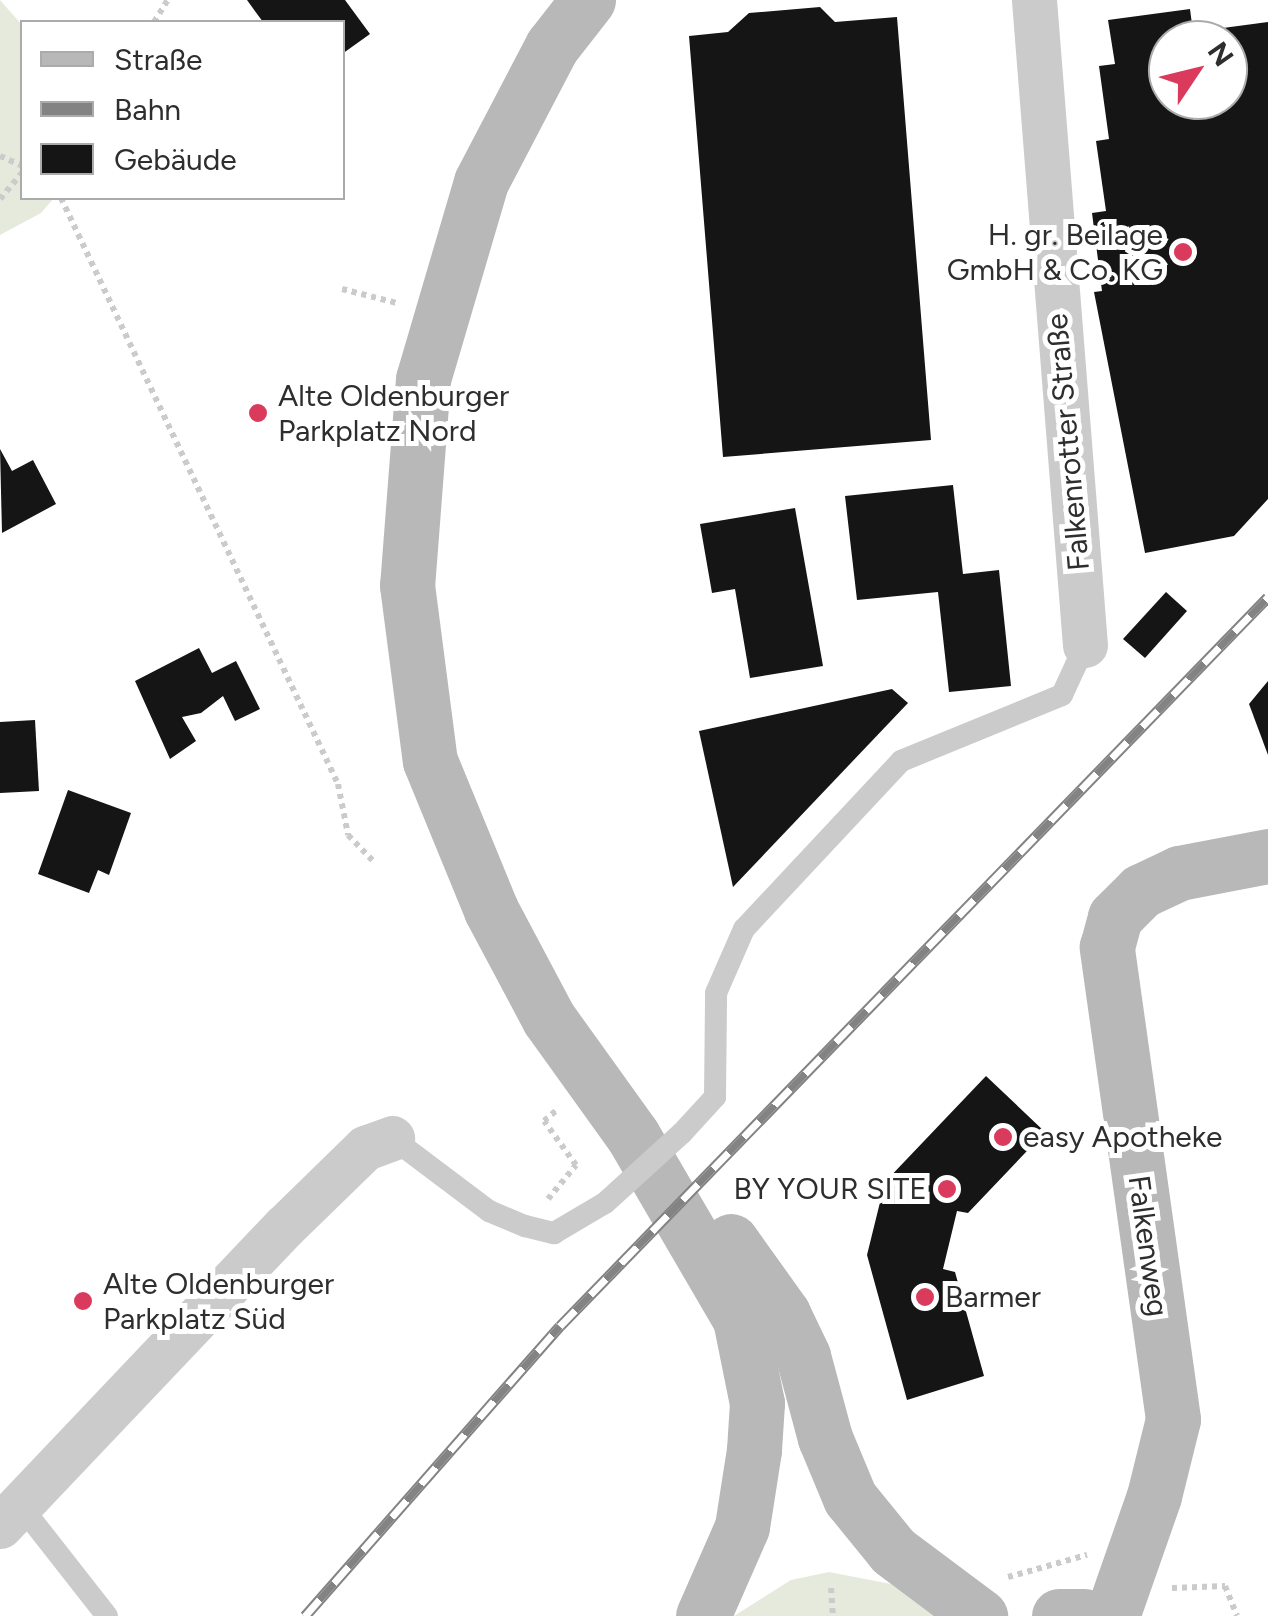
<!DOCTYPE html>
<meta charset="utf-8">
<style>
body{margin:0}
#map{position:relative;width:1268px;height:1616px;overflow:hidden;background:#fff;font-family:Figtree,sans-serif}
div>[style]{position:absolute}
.green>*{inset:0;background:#e6eadc}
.building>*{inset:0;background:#151515}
.path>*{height:6px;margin-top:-3px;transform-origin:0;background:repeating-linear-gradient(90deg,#cbcbcb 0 5px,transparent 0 10px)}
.service>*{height:22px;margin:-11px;padding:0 11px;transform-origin:11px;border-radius:11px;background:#cbcbcb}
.minor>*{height:45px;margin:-22.5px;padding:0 22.5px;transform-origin:22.5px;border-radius:22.5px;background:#cbcbcb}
.secondary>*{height:55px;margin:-27.5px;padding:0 27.5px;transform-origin:27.5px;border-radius:27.5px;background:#b8b8b8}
.rail>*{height:11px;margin-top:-5.5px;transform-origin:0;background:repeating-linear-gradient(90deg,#fff 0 22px,#838383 0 44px);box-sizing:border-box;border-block:2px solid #838383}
.service-bridge>*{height:22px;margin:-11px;padding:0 11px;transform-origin:11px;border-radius:11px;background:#cbcbcb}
.dots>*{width:28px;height:28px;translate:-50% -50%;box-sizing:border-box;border:5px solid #fff;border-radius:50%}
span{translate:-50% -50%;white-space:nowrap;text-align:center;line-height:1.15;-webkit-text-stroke:10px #fff;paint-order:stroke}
.poi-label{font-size:30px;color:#2e2e2e}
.right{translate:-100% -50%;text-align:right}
.left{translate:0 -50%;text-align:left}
.street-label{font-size:30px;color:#2e2e2e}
.legend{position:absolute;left:20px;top:20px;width:325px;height:180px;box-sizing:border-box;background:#fff;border:2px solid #ababab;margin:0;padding:12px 18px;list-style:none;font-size:30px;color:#2e2e2e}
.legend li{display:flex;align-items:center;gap:20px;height:50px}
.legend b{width:50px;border:2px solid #ababab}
.north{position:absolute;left:1148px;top:20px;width:100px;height:100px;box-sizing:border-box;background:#fff;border:2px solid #ababab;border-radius:50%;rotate:55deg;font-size:28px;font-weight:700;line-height:40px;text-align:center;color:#2e2e2e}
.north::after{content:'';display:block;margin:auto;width:35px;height:45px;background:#da3b5d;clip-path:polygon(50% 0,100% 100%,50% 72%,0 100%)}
</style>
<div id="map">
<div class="green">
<i style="clip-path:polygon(0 0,22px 25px,22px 198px,54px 198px,41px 213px,0 235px)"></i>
<i style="clip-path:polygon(829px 1572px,891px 1584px,937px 1616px,734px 1616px,791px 1580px)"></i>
</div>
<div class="building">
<i style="clip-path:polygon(247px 0,345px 0,370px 34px,342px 54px,342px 22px,263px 22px)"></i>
<i style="clip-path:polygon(820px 7px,835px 22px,897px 17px,931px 440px,723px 457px,689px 36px,728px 32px,749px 13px)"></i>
<i style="clip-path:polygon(evenodd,1190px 9px,1193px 32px,1268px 22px,1268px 499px,1234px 536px,1145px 553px,1094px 292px,1102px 291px,1092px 213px,1106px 211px,1096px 141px,1109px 139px,1099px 66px,1115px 64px,1108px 20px,1190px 9px,1168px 40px,1228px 40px,1228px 100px,1168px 100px,1168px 40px)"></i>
<i style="clip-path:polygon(0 449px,12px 471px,33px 460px,56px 504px,2px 533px)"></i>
<i style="clip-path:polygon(953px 485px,963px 574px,999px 570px,1011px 686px,949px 692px,938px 592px,857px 600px,845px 496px)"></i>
<i style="clip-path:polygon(795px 508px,823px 666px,750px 678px,735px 589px,712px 593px,700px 524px)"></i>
<i style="clip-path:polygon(1166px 592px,1187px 611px,1145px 658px,1123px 639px)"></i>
<i style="clip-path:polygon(199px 648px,212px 673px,236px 661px,260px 709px,235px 721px,223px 696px,201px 713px,182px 717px,196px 741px,170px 759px,135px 681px)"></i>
<i style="clip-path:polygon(1268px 681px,1268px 755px,1249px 704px)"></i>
<i style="clip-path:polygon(892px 689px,908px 703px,733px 887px,699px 731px)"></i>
<i style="clip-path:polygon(35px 720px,39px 791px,0 793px,0 722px)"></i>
<i style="clip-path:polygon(68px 790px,131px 813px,109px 875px,98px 870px,89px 893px,38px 874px)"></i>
<i style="clip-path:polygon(986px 1076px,1045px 1132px,968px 1213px,957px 1211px,943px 1269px,955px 1272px,984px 1376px,907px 1400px,867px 1255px,885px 1182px)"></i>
</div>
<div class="path">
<i style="left:154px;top:22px;width:26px;rotate:-58deg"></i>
<i style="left:0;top:156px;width:24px;rotate:24deg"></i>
<i style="left:61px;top:198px;width:648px;rotate:64.7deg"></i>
<i style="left:338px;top:784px;width:52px;rotate:78.9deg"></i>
<i style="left:348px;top:835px;width:36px;rotate:46deg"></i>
<i style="left:0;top:199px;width:34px;rotate:-50deg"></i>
<i style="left:342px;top:289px;width:57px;rotate:14.3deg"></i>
<i style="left:548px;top:1199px;width:44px;rotate:-50.5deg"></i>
<i style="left:576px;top:1165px;width:54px;rotate:-126deg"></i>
<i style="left:544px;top:1121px;width:20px;rotate:-41deg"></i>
<i style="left:1008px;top:1577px;width:82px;rotate:-15.6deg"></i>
<i style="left:831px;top:1588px;width:28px;rotate:86deg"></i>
<i style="left:1172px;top:1588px;width:53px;rotate:-2.2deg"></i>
<i style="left:1225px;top:1586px;width:32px;rotate:68deg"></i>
</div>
<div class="service">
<i style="left:682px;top:1133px;width:49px;rotate:-47.5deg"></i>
<i style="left:715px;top:1097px;width:104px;rotate:-89.4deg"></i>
<i style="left:716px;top:993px;width:70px;rotate:-66.4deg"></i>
<i style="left:744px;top:929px;width:230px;rotate:-46.9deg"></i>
<i style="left:901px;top:761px;width:174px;rotate:-22.3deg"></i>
<i style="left:1062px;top:695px;width:55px;rotate:-65.3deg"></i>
<i style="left:392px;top:1138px;width:121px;rotate:37deg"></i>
<i style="left:489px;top:1211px;width:39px;rotate:23deg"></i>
<i style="left:525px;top:1226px;width:30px;rotate:14deg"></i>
<i style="left:554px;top:1233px;width:59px;rotate:-30.5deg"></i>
<i style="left:20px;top:1505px;width:141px;rotate:51.9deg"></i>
</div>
<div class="minor">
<i style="left:1034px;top:0;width:647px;rotate:85.48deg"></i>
<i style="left:0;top:1526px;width:414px;rotate:-46.5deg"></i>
<i style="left:285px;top:1226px;width:112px;rotate:-44.3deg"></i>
<i style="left:365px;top:1148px;width:29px;rotate:-20deg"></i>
</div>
<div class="secondary">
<i style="left:588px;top:0;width:58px;rotate:128deg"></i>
<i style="left:552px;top:46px;width:153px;rotate:117.6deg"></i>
<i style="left:481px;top:182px;width:205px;rotate:106.4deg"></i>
<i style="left:423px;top:379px;width:207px;rotate:94.4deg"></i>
<i style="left:407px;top:585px;width:177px;rotate:82.6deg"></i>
<i style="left:430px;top:761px;width:161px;rotate:67.7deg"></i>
<i style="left:491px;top:910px;width:123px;rotate:62deg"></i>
<i style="left:549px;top:1019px;width:144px;rotate:54.3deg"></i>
<i style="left:633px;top:1136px;width:212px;rotate:59.7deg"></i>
<i style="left:740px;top:1319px;width:86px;rotate:78.6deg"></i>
<i style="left:757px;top:1403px;width:47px;rotate:93.7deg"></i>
<i style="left:754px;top:1450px;width:78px;rotate:98.9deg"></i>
<i style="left:742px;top:1527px;width:97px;rotate:113.7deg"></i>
<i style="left:731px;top:1241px;width:90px;rotate:54.5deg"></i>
<i style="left:783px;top:1314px;width:47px;rotate:64.5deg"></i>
<i style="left:803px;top:1356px;width:85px;rotate:75deg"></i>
<i style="left:825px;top:1438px;width:65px;rotate:67.4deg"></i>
<i style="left:850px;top:1498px;width:68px;rotate:50.9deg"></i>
<i style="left:893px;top:1551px;width:109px;rotate:36.8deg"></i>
<i style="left:1059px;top:1616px;width:25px"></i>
<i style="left:1112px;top:1616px;width:127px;rotate:-70.7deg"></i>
<i style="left:1154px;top:1496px;width:79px;rotate:-76.1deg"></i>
<i style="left:1173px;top:1419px;width:477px;rotate:-98deg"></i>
<i style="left:1107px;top:947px;width:31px;rotate:-75deg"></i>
<i style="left:1115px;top:917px;width:37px;rotate:-45deg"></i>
<i style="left:1141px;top:891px;width:42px;rotate:-25.3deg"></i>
<i style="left:1179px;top:873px;width:91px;rotate:-10.8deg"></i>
</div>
<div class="rail">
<i style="left:305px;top:1616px;width:386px;rotate:-48.7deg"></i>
<i style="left:560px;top:1326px;width:1016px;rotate:-45.84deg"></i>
</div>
<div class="service-bridge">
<i style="left:605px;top:1203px;width:104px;rotate:-42.3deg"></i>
</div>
<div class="dots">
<i style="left:1183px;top:252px;background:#da3b5d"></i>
<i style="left:258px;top:413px;background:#da3b5d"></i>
<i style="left:1003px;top:1137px;background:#da3b5d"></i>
<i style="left:947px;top:1189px;background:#da3b5d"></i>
<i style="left:925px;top:1297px;background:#da3b5d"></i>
<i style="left:83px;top:1301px;background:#da3b5d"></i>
</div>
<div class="poi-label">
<span class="right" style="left:1163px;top:252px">H. gr. Beilage<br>GmbH &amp; Co. KG</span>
<span class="left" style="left:278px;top:413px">Alte Oldenburger<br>Parkplatz Nord</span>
<span class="left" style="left:1023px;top:1137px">easy Apotheke</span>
<span class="right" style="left:927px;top:1189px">BY YOUR SITE</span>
<span class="left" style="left:103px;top:1301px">Alte Oldenburger<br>Parkplatz Süd</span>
<span class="left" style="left:945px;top:1297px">Barmer</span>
</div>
<div class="street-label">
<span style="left:1068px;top:442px;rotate:-95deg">Falkenrotter Straße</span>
<span style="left:1148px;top:1246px;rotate:82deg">Falkenweg</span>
</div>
<ul class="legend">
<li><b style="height:12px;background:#b8b8b8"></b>Straße</li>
<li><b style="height:12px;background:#838383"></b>Bahn</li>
<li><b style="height:28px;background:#151515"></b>Gebäude</li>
</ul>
<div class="north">N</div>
</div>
